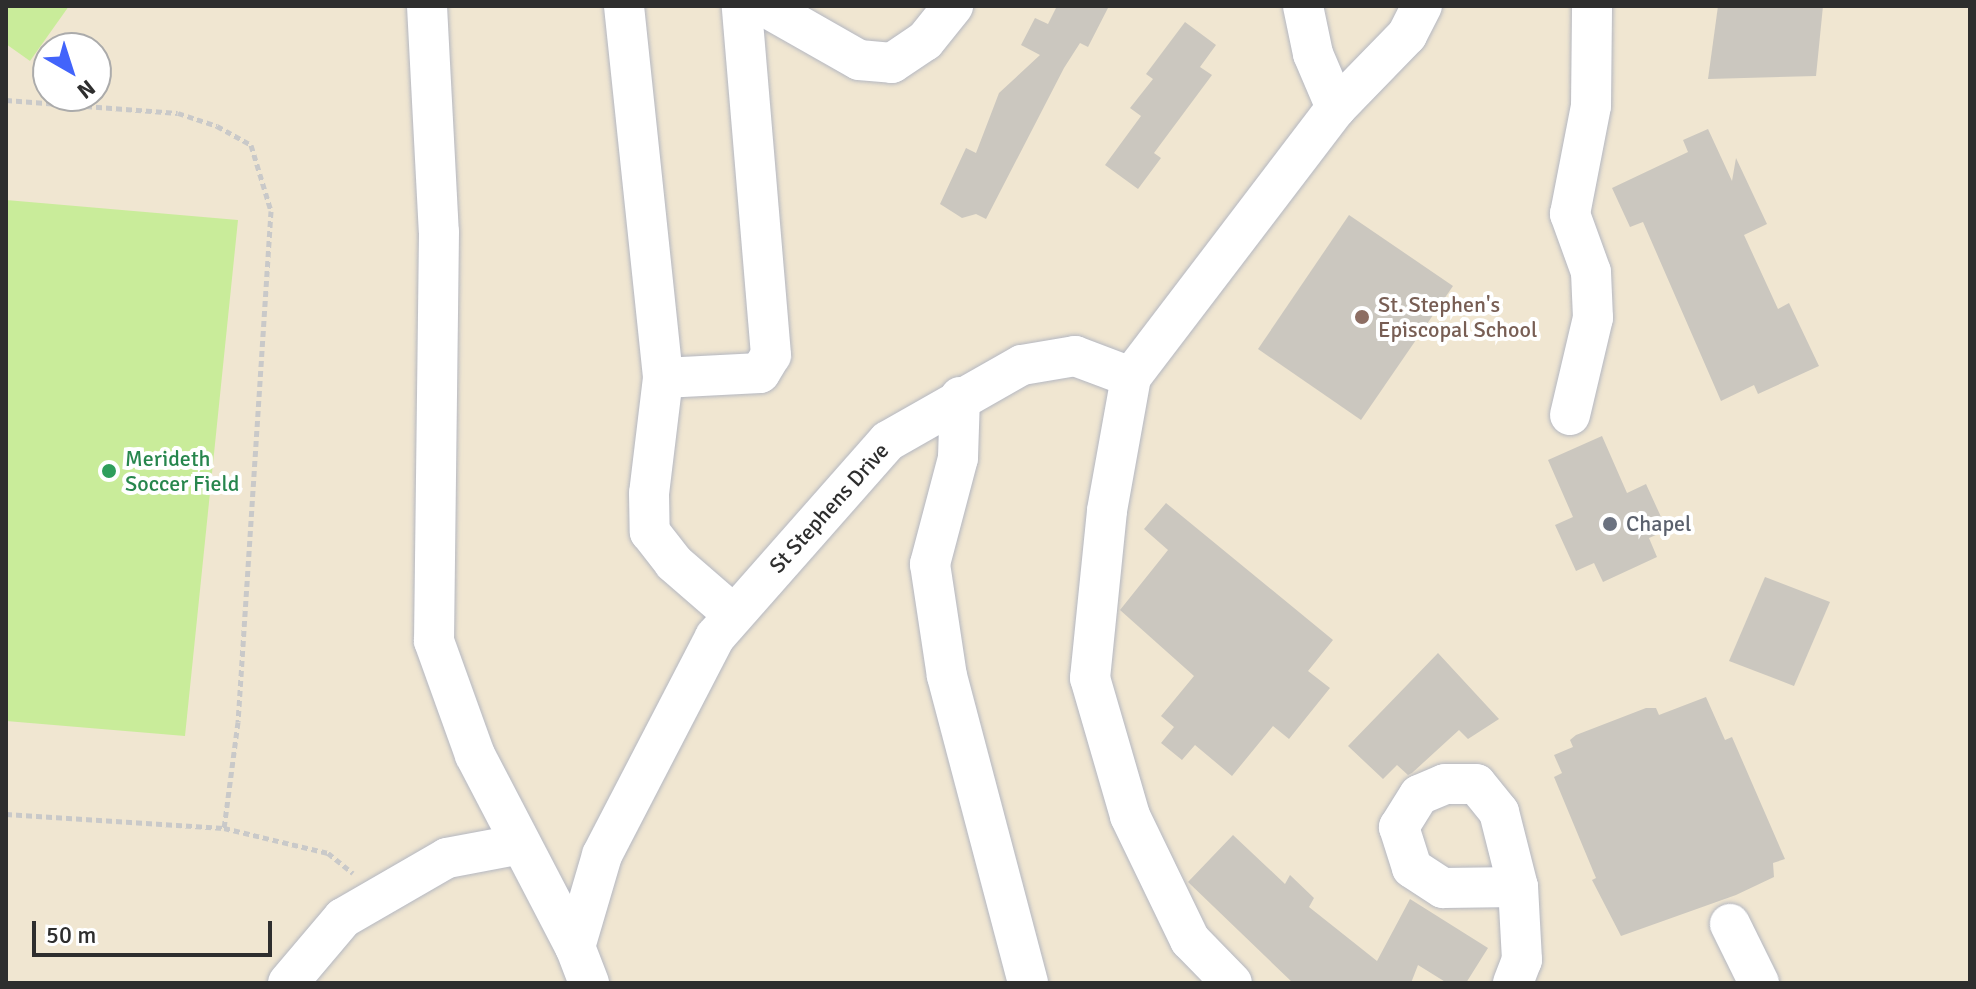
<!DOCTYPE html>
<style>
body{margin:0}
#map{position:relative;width:1976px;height:989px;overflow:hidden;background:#efe9e1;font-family:Signika,sans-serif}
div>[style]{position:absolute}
.education>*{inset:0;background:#f0e6d1}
.pitch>*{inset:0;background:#c9ec9a}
.building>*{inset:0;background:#cbc7bf}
.path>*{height:5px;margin-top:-2.5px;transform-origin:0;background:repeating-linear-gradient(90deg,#c9c9c9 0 6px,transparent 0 10px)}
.roads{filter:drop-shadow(0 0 2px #b4b7c1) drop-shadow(0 0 2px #b4b7c1)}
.minor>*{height:40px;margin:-20px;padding:0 20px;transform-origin:20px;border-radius:20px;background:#fff}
.dots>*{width:22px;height:22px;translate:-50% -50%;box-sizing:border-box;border:4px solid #fff;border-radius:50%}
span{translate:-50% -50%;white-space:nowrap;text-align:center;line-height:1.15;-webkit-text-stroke:8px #fff;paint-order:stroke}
.education-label{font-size:22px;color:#785e54}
.left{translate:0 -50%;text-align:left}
.leisure-label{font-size:22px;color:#27864d}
.street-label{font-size:22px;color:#2e2e2e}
.worship-label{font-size:22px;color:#5b616d}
.frame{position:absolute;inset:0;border:8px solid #2e2e2e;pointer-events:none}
.north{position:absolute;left:32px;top:32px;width:80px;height:80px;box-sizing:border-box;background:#fff;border:2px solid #ababab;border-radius:50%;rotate:141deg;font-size:22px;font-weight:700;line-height:32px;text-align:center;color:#2e2e2e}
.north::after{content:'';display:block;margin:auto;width:28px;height:36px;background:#4264fb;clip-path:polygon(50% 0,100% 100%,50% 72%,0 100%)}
.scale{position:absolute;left:32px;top:921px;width:240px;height:36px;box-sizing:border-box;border:4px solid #2e2e2e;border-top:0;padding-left:10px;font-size:24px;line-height:28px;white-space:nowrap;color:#2e2e2e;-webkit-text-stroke:6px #fff;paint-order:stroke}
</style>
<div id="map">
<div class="education">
<i style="clip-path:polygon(evenodd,6px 6px,1970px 6px,1970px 983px,6px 983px,6px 6px,48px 48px,96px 48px,96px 96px,48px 96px,48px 48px)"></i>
</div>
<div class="pitch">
<i style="clip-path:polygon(6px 6px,69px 6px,30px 61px,6px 44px)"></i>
<i style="clip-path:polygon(6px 200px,238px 220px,185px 736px,6px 721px)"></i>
</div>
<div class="building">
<i style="clip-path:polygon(1057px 6px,1109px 6px,1088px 47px,1080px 43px,1064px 68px,986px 219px,976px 214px,962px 218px,940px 204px,966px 148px,976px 153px,999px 93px,1040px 55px,1021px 45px,1035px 18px,1048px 24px)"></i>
<i style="clip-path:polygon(1718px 6px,1823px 6px,1816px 76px,1708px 79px)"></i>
<i style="clip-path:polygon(1185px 22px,1216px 45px,1200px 67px,1212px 75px,1154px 153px,1161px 158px,1138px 189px,1105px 165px,1141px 116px,1130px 108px,1153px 79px,1146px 74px)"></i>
<i style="clip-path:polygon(1708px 129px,1732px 181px,1736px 158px,1767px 224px,1744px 235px,1778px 309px,1789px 303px,1819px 366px,1758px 394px,1754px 385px,1721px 401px,1643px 222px,1630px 227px,1612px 188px,1688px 152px,1683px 140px)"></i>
<i style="clip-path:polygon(1349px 215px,1453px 286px,1361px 420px,1258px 349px)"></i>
<i style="clip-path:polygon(1602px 436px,1627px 493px,1646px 484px,1667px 530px,1649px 538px,1657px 557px,1603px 582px,1594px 563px,1576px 571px,1555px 525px,1573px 517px,1548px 460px)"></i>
<i style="clip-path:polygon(1166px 503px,1333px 640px,1308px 671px,1330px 688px,1289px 739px,1273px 726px,1232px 776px,1195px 745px,1182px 760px,1161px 743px,1174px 727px,1161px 716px,1194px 676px,1120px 610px,1168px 550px,1144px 529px)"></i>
<i style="clip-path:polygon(1765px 577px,1830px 602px,1794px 686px,1729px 661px)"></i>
<i style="clip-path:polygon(1438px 653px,1499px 719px,1468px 739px,1459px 730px,1412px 773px,1408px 775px,1397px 765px,1383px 779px,1348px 746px)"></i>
<i style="clip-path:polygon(1706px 697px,1725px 740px,1732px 737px,1785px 859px,1773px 863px,1774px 877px,1736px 895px,1621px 936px,1592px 880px,1596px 878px,1554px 777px,1562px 773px,1554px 755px,1573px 747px,1570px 740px,1576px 735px,1646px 708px,1656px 708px,1659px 715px)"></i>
<i style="clip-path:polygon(1233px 835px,1285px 884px,1290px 875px,1314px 898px,1309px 907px,1377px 961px,1410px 899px,1488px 948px,1466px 983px,1447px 983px,1418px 965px,1411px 983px,1293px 983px,1188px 882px)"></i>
</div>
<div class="path">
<i style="left:6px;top:100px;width:172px;rotate:4.3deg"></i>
<i style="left:178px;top:113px;width:41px;rotate:18.4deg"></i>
<i style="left:217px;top:126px;width:39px;rotate:29deg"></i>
<i style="left:251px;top:145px;width:69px;rotate:73.1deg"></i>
<i style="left:271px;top:211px;width:512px;rotate:93.69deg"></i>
<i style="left:238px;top:722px;width:107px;rotate:97.5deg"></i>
<i style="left:6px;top:814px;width:218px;rotate:3.7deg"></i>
<i style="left:224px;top:828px;width:107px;rotate:13.5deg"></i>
<i style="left:328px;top:853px;width:32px;rotate:39deg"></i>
</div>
<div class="roads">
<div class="minor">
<i style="left:427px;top:6px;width:226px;rotate:87deg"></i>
<i style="left:439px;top:232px;width:409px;rotate:90.7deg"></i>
<i style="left:434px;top:641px;width:121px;rotate:70.2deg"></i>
<i style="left:475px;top:755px;width:216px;rotate:62.5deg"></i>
<i style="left:624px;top:6px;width:374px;rotate:84deg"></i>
<i style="left:663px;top:378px;width:116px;rotate:96.9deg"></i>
<i style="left:649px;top:493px;width:39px;rotate:89deg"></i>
<i style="left:650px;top:532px;width:39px;rotate:52deg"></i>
<i style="left:674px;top:563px;width:79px;rotate:40.9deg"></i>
<i style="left:764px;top:6px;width:109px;rotate:29.6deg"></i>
<i style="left:859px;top:60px;width:33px;rotate:5deg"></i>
<i style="left:892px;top:63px;width:40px;rotate:-34deg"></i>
<i style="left:925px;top:41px;width:45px;rotate:-51.3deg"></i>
<i style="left:1303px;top:6px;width:49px;rotate:78.2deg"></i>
<i style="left:1313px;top:54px;width:59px;rotate:66.9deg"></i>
<i style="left:1131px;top:377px;width:136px;rotate:100.2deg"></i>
<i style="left:1107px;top:511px;width:168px;rotate:95.8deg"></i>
<i style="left:1090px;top:678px;width:144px;rotate:73.8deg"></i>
<i style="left:1130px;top:816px;width:138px;rotate:64.2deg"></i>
<i style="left:1190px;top:940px;width:60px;rotate:45.7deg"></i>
<i style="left:663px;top:378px;width:97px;rotate:-3deg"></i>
<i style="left:760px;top:373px;width:21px;rotate:-59deg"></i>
<i style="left:771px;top:355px;width:350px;rotate:-94.8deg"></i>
<i style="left:960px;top:397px;width:61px;rotate:91.9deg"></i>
<i style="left:958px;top:458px;width:110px;rotate:104.8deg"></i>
<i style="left:930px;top:564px;width:113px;rotate:81.4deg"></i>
<i style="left:947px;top:676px;width:318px;rotate:75.2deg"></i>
<i style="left:1570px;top:415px;width:100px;rotate:-76.7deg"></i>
<i style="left:1593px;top:318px;width:46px;rotate:-92.5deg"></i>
<i style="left:1591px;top:272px;width:62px;rotate:-109.9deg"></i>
<i style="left:1570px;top:214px;width:110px;rotate:-79deg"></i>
<i style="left:1591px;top:106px;width:100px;rotate:-89.4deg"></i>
<i style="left:1730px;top:924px;width:66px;rotate:63.8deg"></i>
<i style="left:288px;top:983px;width:85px;rotate:-49.8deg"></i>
<i style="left:343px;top:918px;width:120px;rotate:-30deg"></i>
<i style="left:447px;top:858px;width:75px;rotate:-10.7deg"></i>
<i style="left:589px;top:983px;width:39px;rotate:-111deg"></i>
<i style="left:575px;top:947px;width:96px;rotate:-73.6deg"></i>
<i style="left:602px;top:855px;width:246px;rotate:-62.6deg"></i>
<i style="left:715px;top:637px;width:261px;rotate:-48.6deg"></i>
<i style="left:888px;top:441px;width:154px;rotate:-29.6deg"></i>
<i style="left:1022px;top:365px;width:54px;rotate:-9.6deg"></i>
<i style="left:1075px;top:356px;width:60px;rotate:20.6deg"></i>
<i style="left:1131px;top:377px;width:338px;rotate:-52.7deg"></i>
<i style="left:1336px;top:108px;width:102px;rotate:-45.8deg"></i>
<i style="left:1407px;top:35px;width:33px;rotate:-63deg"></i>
<i style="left:1513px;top:983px;width:25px;rotate:-69deg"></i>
<i style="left:1522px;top:960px;width:73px;rotate:-93.1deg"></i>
<i style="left:1518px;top:887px;width:77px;rotate:-104.2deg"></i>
<i style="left:1499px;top:812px;width:36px;rotate:-129deg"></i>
<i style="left:1476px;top:784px;width:31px;rotate:180deg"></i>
<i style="left:1445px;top:784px;width:28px;rotate:157deg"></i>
<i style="left:1419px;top:795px;width:38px;rotate:122deg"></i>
<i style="left:1399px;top:827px;width:43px;rotate:72.4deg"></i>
<i style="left:1412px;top:868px;width:37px;rotate:33deg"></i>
<i style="left:1443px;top:888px;width:75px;rotate:-0.8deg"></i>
</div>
</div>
<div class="dots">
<i style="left:1362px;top:317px;background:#8d6e63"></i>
<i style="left:109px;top:471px;background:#2e9e5b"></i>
<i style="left:1610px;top:524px;background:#6b7280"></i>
</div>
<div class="education-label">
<span class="left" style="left:1378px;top:317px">St. Stephen's<br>Episcopal School</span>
</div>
<div class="leisure-label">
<span class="left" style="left:125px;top:471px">Merideth<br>Soccer Field</span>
</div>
<div class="street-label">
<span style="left:829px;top:508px;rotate:-48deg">St Stephens Drive</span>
</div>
<div class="worship-label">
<span class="left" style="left:1626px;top:524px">Chapel</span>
</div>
<div class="frame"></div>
<div class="north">N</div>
<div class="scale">50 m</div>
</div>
